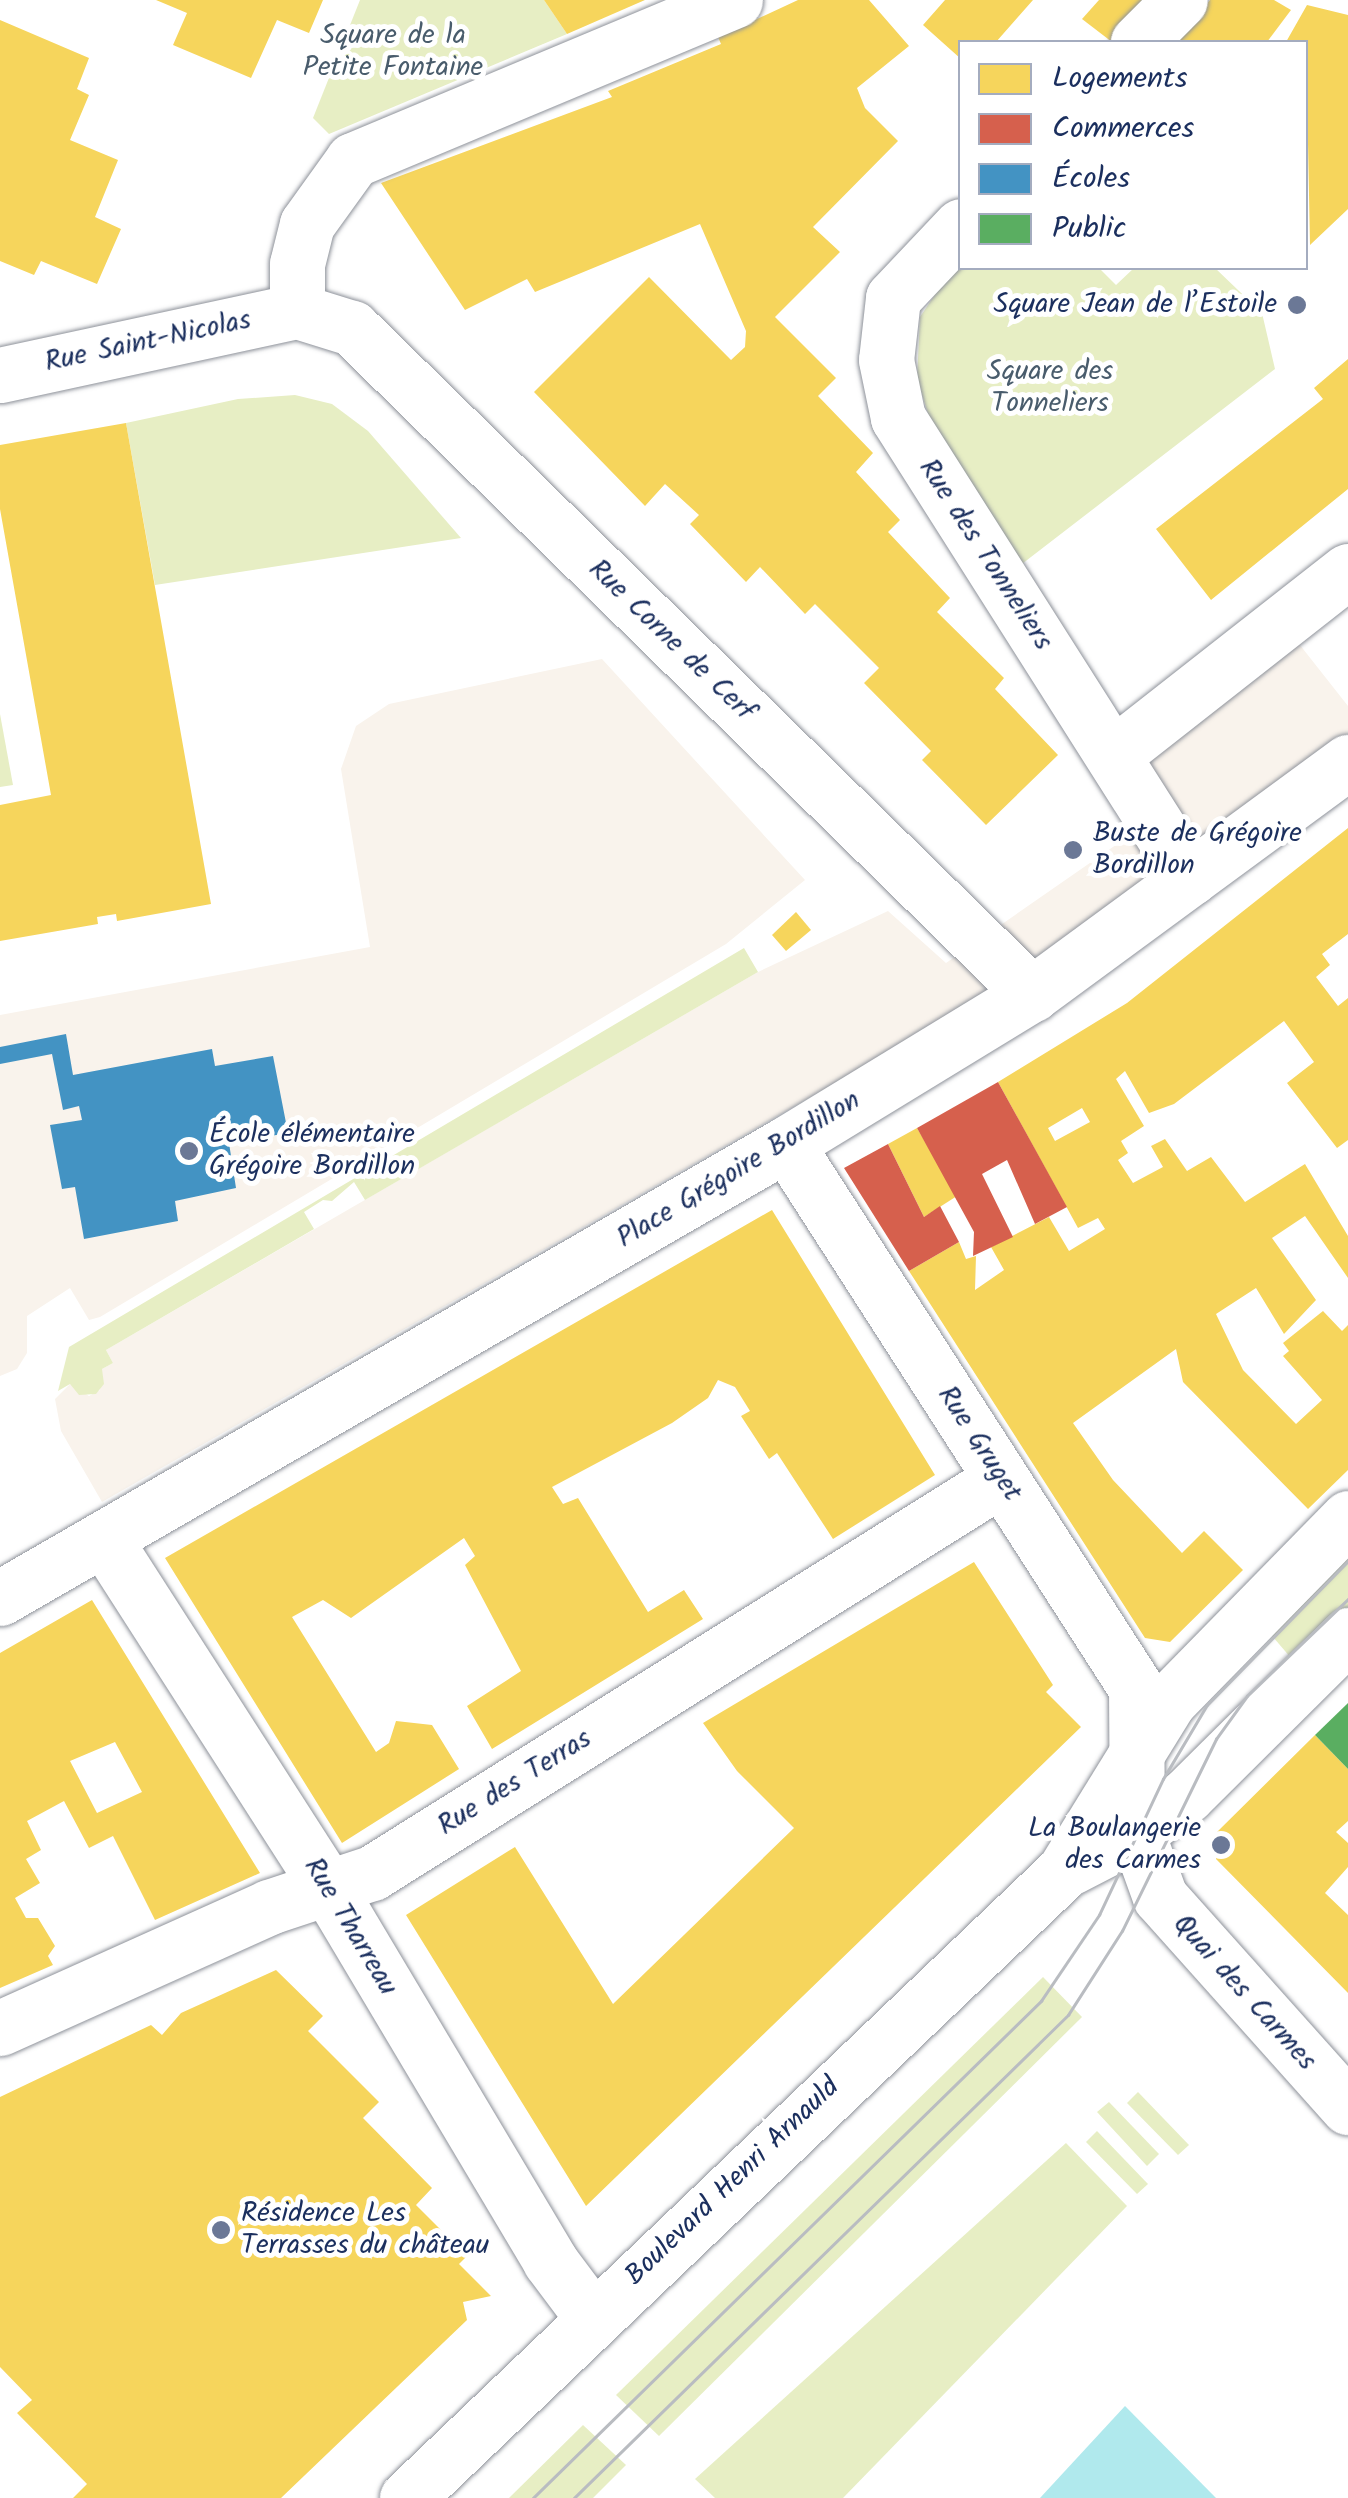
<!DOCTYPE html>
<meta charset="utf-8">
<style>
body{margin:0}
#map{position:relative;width:1348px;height:2498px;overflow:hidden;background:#fff;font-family:Kalam,sans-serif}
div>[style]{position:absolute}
.built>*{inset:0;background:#f9f3ec}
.green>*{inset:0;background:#e7eec4}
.water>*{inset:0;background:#b0e9ed}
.homes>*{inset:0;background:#f6d55c}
.shops>*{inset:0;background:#d6604d}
.schools>*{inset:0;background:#4393c3}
.public>*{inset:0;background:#5aae61}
.roads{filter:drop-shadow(0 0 2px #8e929a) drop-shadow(0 0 2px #8e929a)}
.street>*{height:55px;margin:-27.5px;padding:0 27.5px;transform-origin:27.5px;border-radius:27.5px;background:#fff}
.secondary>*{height:55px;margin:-27.5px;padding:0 27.5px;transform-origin:27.5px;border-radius:27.5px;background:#fff}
.tram>*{height:2.5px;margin:-1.25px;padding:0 1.25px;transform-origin:1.25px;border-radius:1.25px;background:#b9bcc1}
.dots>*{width:28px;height:28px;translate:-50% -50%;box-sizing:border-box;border:5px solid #fff;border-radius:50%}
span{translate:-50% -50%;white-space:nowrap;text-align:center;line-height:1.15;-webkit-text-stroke:10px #fff;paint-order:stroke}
.park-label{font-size:28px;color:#495c6c}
.poi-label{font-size:28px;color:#1b2f5e}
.right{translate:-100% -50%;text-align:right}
.left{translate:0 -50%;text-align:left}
.street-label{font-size:28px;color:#1b2f5e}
.legend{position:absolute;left:958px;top:40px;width:350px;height:230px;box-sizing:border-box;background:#fff;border:2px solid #a4acbf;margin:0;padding:12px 18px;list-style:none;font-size:30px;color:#1b2f5e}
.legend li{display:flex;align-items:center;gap:20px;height:50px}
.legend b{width:50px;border:2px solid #a4acbf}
</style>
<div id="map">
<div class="built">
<i style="clip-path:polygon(1296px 640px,1348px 706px,1348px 740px,1071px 948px,102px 1502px,61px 1431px,55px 1399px,70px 1384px,89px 1396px,100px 1390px,102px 1369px,113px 1363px,106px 1350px,758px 972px,888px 911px,946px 963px,1172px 806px,1138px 759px)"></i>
<i style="clip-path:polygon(602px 659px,805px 880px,726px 944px,100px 1317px,89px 1320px,70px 1288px,27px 1316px,27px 1353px,17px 1369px,0 1376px,0 1015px,370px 947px,341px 769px,356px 726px,389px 704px)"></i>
</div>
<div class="green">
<i style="clip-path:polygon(360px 0,544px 0,567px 34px,329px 134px,313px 118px)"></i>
<i style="clip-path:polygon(960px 257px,961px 268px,1099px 268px,1116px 285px,1134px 268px,1215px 268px,1262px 313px,1275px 369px,1018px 567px,938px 445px,917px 379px,920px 317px)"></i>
<i style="clip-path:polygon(295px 395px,332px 404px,368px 431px,461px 538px,155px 585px,126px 423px,238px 399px)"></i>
<i style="clip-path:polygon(0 714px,13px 785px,0 787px)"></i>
<i style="clip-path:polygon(744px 948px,758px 972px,365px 1200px,354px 1182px,332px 1201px,323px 1200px,304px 1212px,314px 1229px,106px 1350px,113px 1363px,102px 1369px,104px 1384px,96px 1394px,79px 1395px,70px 1384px,58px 1391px,69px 1347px)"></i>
<i style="clip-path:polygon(1348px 1536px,1348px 1615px,1297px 1665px,1260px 1622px)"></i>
<i style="clip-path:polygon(1043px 1977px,1082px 2017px,659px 2436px,616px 2395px)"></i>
<i style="clip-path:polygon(1138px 2092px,1189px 2145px,1178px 2155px,1127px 2103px)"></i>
<i style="clip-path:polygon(1109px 2102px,1159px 2154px,1147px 2166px,1097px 2112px)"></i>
<i style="clip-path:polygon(1097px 2131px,1148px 2184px,1137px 2194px,1086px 2142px)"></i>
<i style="clip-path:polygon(1066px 2143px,1127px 2206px,843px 2498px,715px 2498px,695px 2479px)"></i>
<i style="clip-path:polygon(583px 2425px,626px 2465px,593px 2498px,509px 2498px)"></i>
</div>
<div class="water">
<i style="clip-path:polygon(1125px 2406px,1216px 2498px,1040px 2498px)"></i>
</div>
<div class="homes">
<i style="clip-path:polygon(156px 0,323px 0,309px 33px,277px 20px,251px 78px,173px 45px,187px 13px)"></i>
<i style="clip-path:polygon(544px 0,645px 0,567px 34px)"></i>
<i style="clip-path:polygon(798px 0,869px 0,909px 46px,857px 88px,865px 108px,898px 141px,813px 227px,840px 252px,775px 317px,836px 378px,818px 396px,873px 453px,856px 472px,900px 520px,888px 532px,950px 598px,937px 612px,1004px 678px,995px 689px,1058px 755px,986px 825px,922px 760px,931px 751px,864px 683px,879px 668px,815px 604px,805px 614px,760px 567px,746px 582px,690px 524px,699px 515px,665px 484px,645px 506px,534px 392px,649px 277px,731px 360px,745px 347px,746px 331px,700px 224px,535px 292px,527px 279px,465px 310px,381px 183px,612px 97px,608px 91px,721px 44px,718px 37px)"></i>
<i style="clip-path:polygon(945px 0,1033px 0,996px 42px,961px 42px,961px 59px,923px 25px)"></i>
<i style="clip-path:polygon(1099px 0,1152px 0,1112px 42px,1082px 19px)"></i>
<i style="clip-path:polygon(1210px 0,1274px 0,1291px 10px,1267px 42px,1172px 42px)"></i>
<i style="clip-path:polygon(1307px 5px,1348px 15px,1348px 209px,1310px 245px,1306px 42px,1286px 42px)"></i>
<i style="clip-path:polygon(0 20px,89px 58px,77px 89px,89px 95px,70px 140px,118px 160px,95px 217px,121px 229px,97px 284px,41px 261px,34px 275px,0 261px)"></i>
<i style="clip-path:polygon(1348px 359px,1348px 489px,1211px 600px,1156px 529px,1323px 399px,1314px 388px)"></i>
<i style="clip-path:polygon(126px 423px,211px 904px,117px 921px,116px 914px,97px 917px,98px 924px,0 941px,0 805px,51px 795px,0 509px,0 445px)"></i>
<i style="clip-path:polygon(evenodd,1348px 828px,1348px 934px,1322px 954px,1330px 965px,1316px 977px,1338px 1006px,1348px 998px,1348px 1140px,1337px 1148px,1287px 1083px,1314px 1062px,1284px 1021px,1174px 1104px,1149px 1113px,1125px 1071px,1116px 1079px,1144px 1126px,1121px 1141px,1128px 1153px,1118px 1160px,1133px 1183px,1163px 1167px,1151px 1146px,1165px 1139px,1187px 1171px,1211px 1157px,1245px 1202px,1305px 1164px,1348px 1236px,1348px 1278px,1305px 1216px,1272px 1238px,1316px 1300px,1284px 1334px,1256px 1288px,1216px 1314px,1243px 1370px,1296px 1424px,1322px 1400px,1283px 1356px,1289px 1351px,1283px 1343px,1323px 1311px,1342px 1331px,1348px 1325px,1348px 1470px,1308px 1509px,1183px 1382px,1176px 1349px,1073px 1423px,1113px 1480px,1182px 1553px,1204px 1531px,1243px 1570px,1170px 1642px,1145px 1638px,909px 1271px,959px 1242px,966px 1259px,976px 1256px,975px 1290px,1004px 1270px,991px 1247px,1049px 1217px,1069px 1251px,1105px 1229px,1098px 1218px,1078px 1228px,998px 1082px,1127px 1003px,1348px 828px,1082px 1108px,1090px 1122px,1055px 1141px,1048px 1128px,1082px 1108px)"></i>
<i style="clip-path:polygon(796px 912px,811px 930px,786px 951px,772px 935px)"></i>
<i style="clip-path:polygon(917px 1128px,957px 1196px,924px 1217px,888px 1144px)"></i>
<i style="clip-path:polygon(772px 1210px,935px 1475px,833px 1539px,777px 1453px,769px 1459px,741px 1416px,750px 1411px,735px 1387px,718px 1380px,708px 1398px,672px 1423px,552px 1487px,563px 1504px,578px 1498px,648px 1612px,684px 1590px,703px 1619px,492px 1749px,467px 1706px,521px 1671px,465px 1565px,475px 1556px,464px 1538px,351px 1618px,323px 1600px,292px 1617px,376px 1752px,389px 1743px,396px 1721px,432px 1725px,459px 1769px,342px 1843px,165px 1558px)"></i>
<i style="clip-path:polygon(974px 1562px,1053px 1685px,1046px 1692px,1081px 1727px,586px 2206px,406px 1915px,515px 1847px,613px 2004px,794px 1828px,737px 1771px,703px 1723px)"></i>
<i style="clip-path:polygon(evenodd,92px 1600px,260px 1873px,155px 1920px,113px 1836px,89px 1848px,64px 1801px,27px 1821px,41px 1850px,26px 1859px,40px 1883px,15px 1898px,26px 1918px,38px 1918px,55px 1946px,48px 1956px,53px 1965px,0 1988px,0 1653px,92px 1600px,115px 1742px,142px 1792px,97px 1813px,70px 1761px,115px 1742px)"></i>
<i style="clip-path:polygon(1315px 1735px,1348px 1769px,1348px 1821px,1336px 1832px,1348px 1843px,1348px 1867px,1325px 1893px,1348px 1915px,1348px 1993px,1216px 1859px,1216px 1833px)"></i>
<i style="clip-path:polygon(276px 1970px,323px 2016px,308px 2031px,379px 2102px,363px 2118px,432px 2188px,416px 2205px,467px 2256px,459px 2264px,491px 2296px,463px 2302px,467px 2320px,281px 2498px,73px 2498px,87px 2484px,17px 2413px,32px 2400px,0 2367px,0 2097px,151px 2025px,162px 2035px,181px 2013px)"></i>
</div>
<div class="shops">
<i style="clip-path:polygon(998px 1082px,1067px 1207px,1035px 1224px,1007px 1160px,982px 1174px,1013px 1237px,973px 1256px,974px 1232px,917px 1128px)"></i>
<i style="clip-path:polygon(888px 1144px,924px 1217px,940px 1206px,959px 1242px,909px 1271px,844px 1168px)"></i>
</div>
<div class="schools">
<i style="clip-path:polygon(66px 1034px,73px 1075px,212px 1049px,215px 1066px,273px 1056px,288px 1133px,229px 1143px,236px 1188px,175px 1201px,178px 1221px,84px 1239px,75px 1187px,62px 1189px,50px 1125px,82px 1120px,79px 1106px,63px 1110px,52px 1054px,0 1064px,0 1047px)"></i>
</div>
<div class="public">
<i style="clip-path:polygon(1348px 1703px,1348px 1769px,1315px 1735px)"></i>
</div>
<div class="roads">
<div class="street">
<i style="left:1138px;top:42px;width:59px;rotate:-45deg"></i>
<i style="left:961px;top:226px;width:99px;rotate:133.4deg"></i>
<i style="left:893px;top:298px;width:62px;rotate:96.4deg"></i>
<i style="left:886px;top:360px;width:59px;rotate:78.3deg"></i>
<i style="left:898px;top:418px;width:545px;rotate:57.59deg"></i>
<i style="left:297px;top:311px;width:47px;rotate:-90deg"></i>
<i style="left:297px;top:264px;width:41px;rotate:-76deg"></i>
<i style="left:307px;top:224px;width:79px;rotate:-54.3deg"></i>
<i style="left:353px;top:160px;width:414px;rotate:-22.7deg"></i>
<i style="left:0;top:375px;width:304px;rotate:-12.2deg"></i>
<i style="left:297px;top:311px;width:58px;rotate:17.2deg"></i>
<i style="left:352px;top:328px;width:952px;rotate:44.4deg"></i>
<i style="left:1113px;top:755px;width:298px;rotate:-38.1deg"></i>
<i style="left:786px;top:1144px;width:647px;rotate:57.24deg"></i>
<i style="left:1136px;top:1688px;width:145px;rotate:89.6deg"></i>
<i style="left:1137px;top:1833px;width:68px;rotate:70.2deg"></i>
<i style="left:1160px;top:1897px;width:282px;rotate:48.2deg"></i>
<i style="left:104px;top:1539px;width:415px;rotate:57.3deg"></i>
<i style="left:328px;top:1888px;width:434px;rotate:59.2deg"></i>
<i style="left:550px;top:2261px;width:70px;rotate:53.1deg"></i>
<i style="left:0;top:1598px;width:908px;rotate:-30.01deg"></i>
<i style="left:786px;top:1144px;width:288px;rotate:-31.4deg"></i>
<i style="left:1032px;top:994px;width:392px;rotate:-36.3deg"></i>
<i style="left:0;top:2028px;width:295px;rotate:-24.2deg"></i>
<i style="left:269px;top:1907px;width:108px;rotate:-18.3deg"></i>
<i style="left:372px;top:1873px;width:742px;rotate:-32.06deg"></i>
</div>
<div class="secondary">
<i style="left:1071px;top:1867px;width:74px;rotate:-27.3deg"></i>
<i style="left:1137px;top:1833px;width:63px;rotate:-37.2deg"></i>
<i style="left:1187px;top:1795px;width:227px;rotate:-44.8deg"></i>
<i style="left:407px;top:2498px;width:908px;rotate:-43.66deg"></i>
<i style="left:1064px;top:1871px;width:200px;rotate:-58.3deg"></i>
<i style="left:1169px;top:1701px;width:256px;rotate:-45.6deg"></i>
</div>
</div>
<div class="tram">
<i style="left:533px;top:2498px;width:711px;rotate:-44.37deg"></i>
<i style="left:1041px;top:2001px;width:104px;rotate:-56deg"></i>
<i style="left:1099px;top:1915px;width:150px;rotate:-64.8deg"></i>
<i style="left:1163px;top:1779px;width:86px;rotate:-59.3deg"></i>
<i style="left:1207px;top:1705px;width:202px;rotate:-45.6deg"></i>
<i style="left:574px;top:2498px;width:691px;rotate:-44.35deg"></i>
<i style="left:1068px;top:2015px;width:100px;rotate:-57.3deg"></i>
<i style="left:1122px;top:1931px;width:214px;rotate:-63.9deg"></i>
<i style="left:1216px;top:1739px;width:53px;rotate:-54.2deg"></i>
<i style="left:1247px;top:1696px;width:140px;rotate:-43.8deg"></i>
</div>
<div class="dots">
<i style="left:1297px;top:305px;background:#6b7896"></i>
<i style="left:1073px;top:850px;background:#6b7896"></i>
<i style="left:189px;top:1151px;background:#6b7896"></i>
<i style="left:1221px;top:1845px;background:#6b7896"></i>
<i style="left:221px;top:2230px;background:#6b7896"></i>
</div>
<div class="park-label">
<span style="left:393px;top:52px">Square de la<br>Petite Fontaine</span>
<span style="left:1050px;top:388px">Square des<br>Tonneliers</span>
</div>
<div class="poi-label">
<span class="right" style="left:1277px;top:305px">Square Jean de l’Estoile</span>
<span class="left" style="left:1093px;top:850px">Buste de Grégoire<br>Bordillon</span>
<span class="left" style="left:209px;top:1151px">École élémentaire<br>Grégoire Bordillon</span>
<span class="right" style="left:1201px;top:1845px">La Boulangerie<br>des Carmes</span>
<span class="left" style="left:241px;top:2230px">Résidence Les<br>Terrasses du château</span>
</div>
<div class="street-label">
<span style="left:148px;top:342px;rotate:-12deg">Rue Saint-Nicolas</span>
<span style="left:985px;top:555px;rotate:57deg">Rue des Tonneliers</span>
<span style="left:671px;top:641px;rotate:44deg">Rue Corne de Cerf</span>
<span style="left:739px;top:1170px;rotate:-31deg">Place Grégoire Bordillon</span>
<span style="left:979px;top:1444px;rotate:57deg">Rue Gruget</span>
<span style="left:515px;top:1783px;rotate:-32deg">Rue des Terras</span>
<span style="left:350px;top:1927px;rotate:59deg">Rue Tharreau</span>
<span style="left:1244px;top:1993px;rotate:48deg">Quai des Carmes</span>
<span style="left:733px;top:2182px;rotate:-44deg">Boulevard Henri Arnauld</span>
</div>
<ul class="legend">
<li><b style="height:28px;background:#f6d55c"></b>Logements</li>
<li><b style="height:28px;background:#d6604d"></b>Commerces</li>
<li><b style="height:28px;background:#4393c3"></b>Écoles</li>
<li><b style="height:28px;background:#5aae61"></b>Public</li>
</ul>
</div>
